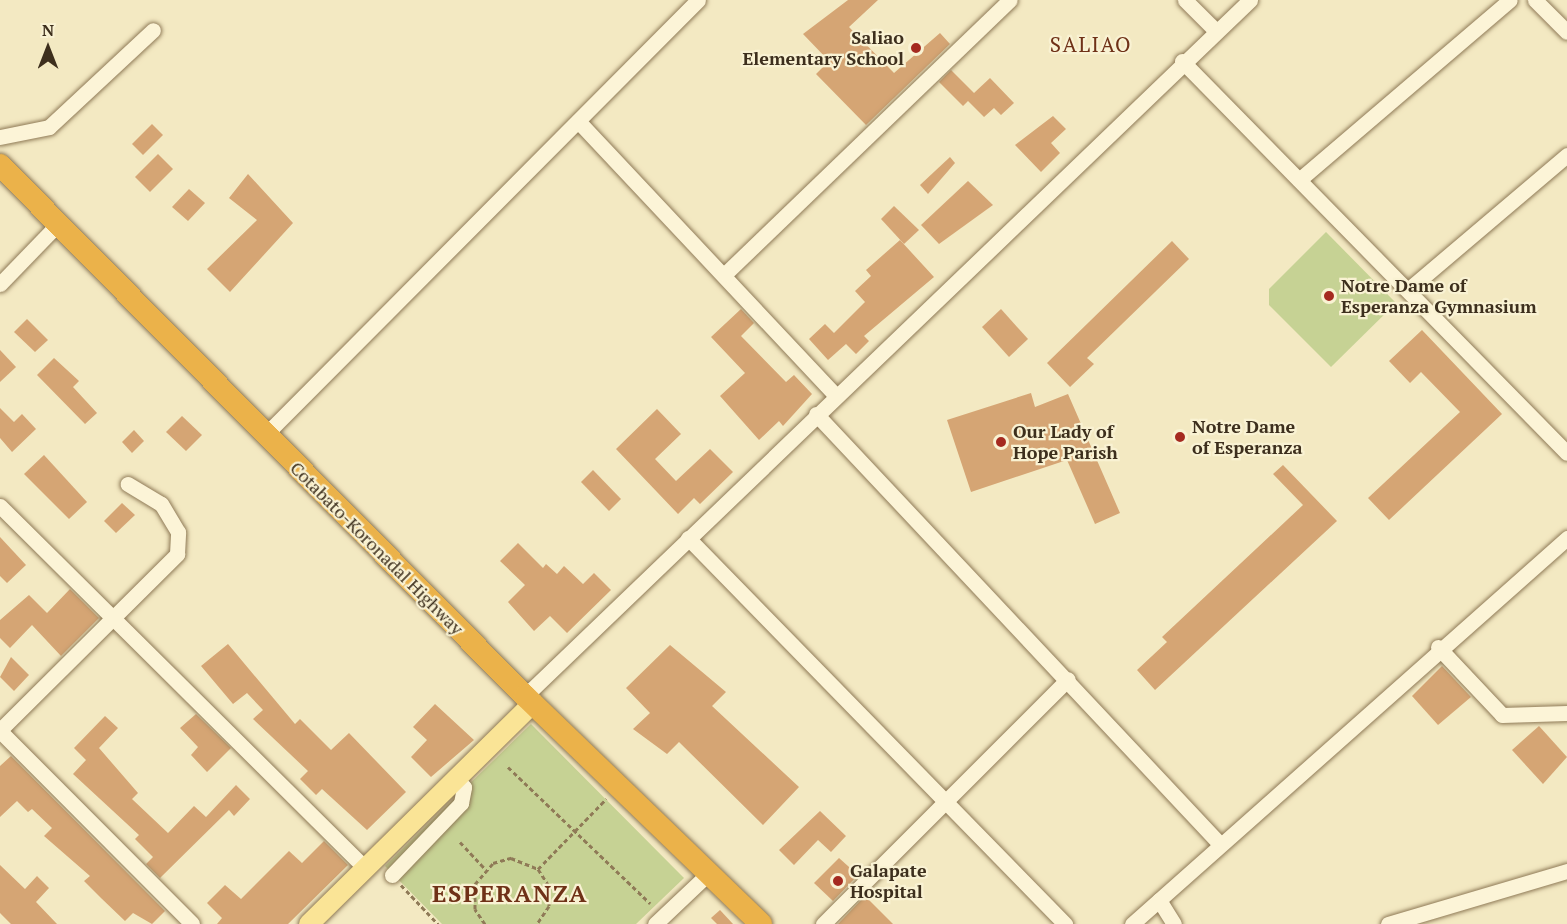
<!DOCTYPE html>
<style>
body{margin:0}
#map{position:relative;width:1567px;height:924px;overflow:hidden;background:#f3e9c2;font-family:"PT Serif",serif}
div>[style]{position:absolute}
.green>*{inset:0;background:#c6d294}
.building>*{inset:0;background:#d5a574}
.path>*{height:3px;margin-top:-1.5px;transform-origin:0;background:repeating-linear-gradient(90deg,#8f7a57 0 4.5px,transparent 0 7.5px)}
.roads{filter:drop-shadow(0 0 2px #8f7a57) drop-shadow(0 0 2px #8f7a57)}
.minor>*{height:15px;margin:-7.5px;padding:0 7.5px;transform-origin:7.5px;border-radius:7.5px;background:#fcf4d7}
.major>*{height:20px;margin:-10px;padding:0 10px;transform-origin:10px;border-radius:10px;background:#fae496}
.highway>*{height:22px;margin:-11px;padding:0 11px;transform-origin:11px;border-radius:11px;background:#ebb24a}
.dots>*{width:16px;height:16px;translate:-50% -50%;box-sizing:border-box;border:3px solid #f9f2d3;border-radius:50%}
span{translate:-50% -50%;white-space:nowrap;text-align:center;line-height:1.15;-webkit-text-stroke:4.5px #f9f2d3;paint-order:stroke}
.poi-label{font-size:18px;color:#3d2f1d;font-weight:700}
.right{translate:-100% -50%;text-align:right}
.left{translate:0 -50%;text-align:left}
.street-label{font-size:18px;color:#3d2f1d}
.quarter-label{font-size:21px;color:#6f3117;letter-spacing:1.5px}
.district-label{font-size:24px;color:#6f3117;font-weight:700;letter-spacing:1.5px}
.north{position:absolute;left:18px;top:18px;width:60px;height:60px;-webkit-text-stroke:4px #f9f2d3;paint-order:stroke;rotate:0deg;font-size:16px;font-weight:700;line-height:24px;text-align:center;color:#3d2f1d}
.north::after{content:'';display:block;margin:auto;width:21px;height:27px;background:#3d2f1d;clip-path:polygon(50% 0,100% 100%,50% 72%,0 100%)}
</style>
<div id="map">
<div class="green">
<i style="clip-path:polygon(1326px 232px,1396px 303px,1331px 367px,1269px 305px,1269px 289px)"></i>
<i style="clip-path:polygon(531px 724px,684px 878px,636px 924px,442px 924px,385px 866px)"></i>
</div>
<div class="building">
<i style="clip-path:polygon(848px 0,878px 0,849px 27px,894px 73px,940px 33px,950px 44px,866px 125px,816px 74px,829px 61px,803px 34px)"></i>
<i style="clip-path:polygon(951px 70px,974px 93px,990px 78px,1014px 103px,1001px 115px,994px 108px,984px 117px,968px 101px,963px 106px,939px 82px)"></i>
<i style="clip-path:polygon(1053px 116px,1066px 129px,1051px 143px,1060px 153px,1041px 172px,1015px 145px)"></i>
<i style="clip-path:polygon(152px 124px,163px 135px,143px 155px,132px 144px)"></i>
<i style="clip-path:polygon(158px 154px,173px 169px,150px 192px,135px 177px)"></i>
<i style="clip-path:polygon(950px 157px,955px 163px,928px 194px,920px 185px)"></i>
<i style="clip-path:polygon(248px 174px,293px 223px,230px 292px,207px 269px,257px 220px,229px 198px)"></i>
<i style="clip-path:polygon(968px 181px,993px 205px,939px 244px,921px 225px)"></i>
<i style="clip-path:polygon(189px 189px,205px 203px,188px 221px,172px 207px)"></i>
<i style="clip-path:polygon(894px 206px,919px 230px,904px 244px,881px 219px)"></i>
<i style="clip-path:polygon(900px 240px,934px 277px,864px 336px,869px 341px,856px 354px,846px 344px,828px 360px,809px 339px,825px 324px,834px 333px,865px 302px,855px 291px,871px 276px,866px 270px)"></i>
<i style="clip-path:polygon(1172px 241px,1189px 259px,1087px 358px,1094px 364px,1070px 387px,1047px 363px)"></i>
<i style="clip-path:polygon(741px 309px,754px 323px,741px 336px,786px 382px,794px 375px,812px 394px,783px 426px,779px 421px,759px 440px,720px 396px,745px 373px,711px 337px)"></i>
<i style="clip-path:polygon(1001px 309px,1028px 339px,1009px 357px,982px 327px)"></i>
<i style="clip-path:polygon(27px 319px,48px 340px,35px 352px,14px 332px)"></i>
<i style="clip-path:polygon(1422px 330px,1502px 414px,1389px 520px,1368px 498px,1460px 412px,1421px 372px,1410px 383px,1389px 361px)"></i>
<i style="clip-path:polygon(0 350px,16px 367px,0 382px)"></i>
<i style="clip-path:polygon(54px 358px,79px 381px,73px 387px,97px 413px,85px 424px,37px 375px)"></i>
<i style="clip-path:polygon(1031px 393px,1035px 407px,1068px 394px,1120px 513px,1095px 524px,1067px 460px,971px 492px,947px 420px)"></i>
<i style="clip-path:polygon(0 408px,14px 422px,22px 414px,36px 429px,12px 452px,0 438px)"></i>
<i style="clip-path:polygon(657px 409px,681px 434px,655px 459px,676px 481px,710px 449px,733px 472px,700px 504px,694px 498px,678px 514px,616px 449px)"></i>
<i style="clip-path:polygon(182px 416px,202px 435px,186px 451px,166px 432px)"></i>
<i style="clip-path:polygon(134px 430px,144px 441px,132px 453px,122px 442px)"></i>
<i style="clip-path:polygon(44px 455px,87px 502px,69px 519px,24px 474px)"></i>
<i style="clip-path:polygon(1283px 465px,1337px 521px,1155px 690px,1137px 670px,1167px 642px,1162px 637px,1303px 505px,1273px 474px)"></i>
<i style="clip-path:polygon(593px 470px,621px 499px,609px 511px,581px 482px)"></i>
<i style="clip-path:polygon(122px 503px,135px 515px,116px 533px,104px 521px)"></i>
<i style="clip-path:polygon(0 537px,26px 565px,7px 583px,0 576px)"></i>
<i style="clip-path:polygon(518px 543px,543px 568px,546px 564px,557px 574px,564px 566px,583px 584px,594px 573px,611px 590px,567px 633px,550px 616px,534px 631px,508px 602px,525px 585px,500px 561px)"></i>
<i style="clip-path:polygon(70px 589px,99px 618px,61px 656px,32px 625px,10px 648px,0 638px,0 620px,29px 595px,47px 613px)"></i>
<i style="clip-path:polygon(228px 644px,295px 724px,300px 719px,331px 750px,349px 733px,406px 792px,367px 830px,322px 789px,316px 795px,300px 779px,308px 771px,253px 719px,263px 710px,247px 693px,233px 704px,201px 666px)"></i>
<i style="clip-path:polygon(670px 645px,726px 692px,712px 706px,799px 787px,763px 825px,679px 742px,667px 754px,633px 729px,650px 713px,626px 688px)"></i>
<i style="clip-path:polygon(11px 657px,29px 675px,14px 691px,0 677px)"></i>
<i style="clip-path:polygon(1442px 666px,1471px 697px,1438px 725px,1412px 696px)"></i>
<i style="clip-path:polygon(435px 704px,474px 740px,431px 777px,411px 757px,427px 740px,413px 727px)"></i>
<i style="clip-path:polygon(196px 714px,231px 748px,207px 772px,191px 755px,198px 747px,180px 728px)"></i>
<i style="clip-path:polygon(105px 716px,118px 728px,99px 748px,138px 793px,132px 799px,168px 833px,194px 806px,206px 817px,236px 785px,250px 799px,234px 816px,229px 810px,160px 878px,146px 864px,153px 857px,135px 839px,139px 835px,73px 774px,86px 760px,74px 748px)"></i>
<i style="clip-path:polygon(1539px 726px,1567px 757px,1543px 784px,1512px 750px)"></i>
<i style="clip-path:polygon(11px 756px,165px 911px,152px 924px,133px 913px,125px 921px,101px 898px,84px 881px,90px 876px,44px 836px,52px 828px,32px 809px,28px 812px,17px 801px,0 817px,0 766px)"></i>
<i style="clip-path:polygon(820px 811px,846px 836px,831px 852px,818px 840px,794px 865px,779px 850px)"></i>
<i style="clip-path:polygon(324px 841px,348px 865px,288px 924px,217px 924px,222px 918px,207px 903px,225px 885px,241px 899px,289px 851px,302px 863px)"></i>
<i style="clip-path:polygon(839px 858px,858px 875px,833px 901px,814px 883px)"></i>
<i style="clip-path:polygon(0 865px,25px 889px,37px 876px,49px 888px,36px 902px,57px 924px,11px 924px,0 913px)"></i>
<i style="clip-path:polygon(865px 896px,893px 924px,838px 924px)"></i>
<i style="clip-path:polygon(720px 910px,733px 924px,717px 924px,711px 918px)"></i>
</div>
<div class="path">
<i style="left:508px;top:767px;width:197px;rotate:43.8deg"></i>
<i style="left:460px;top:842px;width:37px;rotate:47deg"></i>
<i style="left:538px;top:869px;width:98px;rotate:-45.8deg"></i>
<i style="left:401px;top:885px;width:54px;rotate:46.5deg"></i>
<i style="left:485px;top:924px;width:18px;rotate:-124deg"></i>
<i style="left:475px;top:909px;width:25px;rotate:-90deg"></i>
<i style="left:475px;top:884px;width:28px;rotate:-49deg"></i>
<i style="left:493px;top:863px;width:19px;rotate:-16deg"></i>
<i style="left:511px;top:858px;width:29px;rotate:22deg"></i>
<i style="left:538px;top:869px;width:20px;rotate:57deg"></i>
<i style="left:549px;top:886px;width:20px;rotate:90deg"></i>
<i style="left:549px;top:906px;width:22px;rotate:124deg"></i>
</div>
<div class="roads">
<div class="minor">
<i style="left:1185px;top:0;width:44px;rotate:45deg"></i>
<i style="left:1535px;top:0;width:45px;rotate:45deg"></i>
<i style="left:1182px;top:61px;width:549px;rotate:45.52deg"></i>
<i style="left:578px;top:121px;width:376px;rotate:46.8deg"></i>
<i style="left:0;top:137px;width:50px;rotate:-11.5deg"></i>
<i style="left:49px;top:127px;width:142px;rotate:-43deg"></i>
<i style="left:1299px;top:180px;width:277px;rotate:-40.5deg"></i>
<i style="left:725px;top:274px;width:395px;rotate:-43.9deg"></i>
<i style="left:0;top:284px;width:83px;rotate:-46deg"></i>
<i style="left:1409px;top:289px;width:207px;rotate:-40.3deg"></i>
<i style="left:816px;top:414px;width:590px;rotate:46.79deg"></i>
<i style="left:264px;top:436px;width:615px;rotate:-45.13deg"></i>
<i style="left:0;top:506px;width:515px;rotate:44.76deg"></i>
<i style="left:688px;top:538px;width:540px;rotate:45.68deg"></i>
<i style="left:1438px;top:647px;width:93px;rotate:46.7deg"></i>
<i style="left:1502px;top:715px;width:65px;rotate:-1.8deg"></i>
<i style="left:525px;top:696px;width:1005px;rotate:-43.83deg"></i>
<i style="left:0;top:730px;width:250px;rotate:-44.8deg"></i>
<i style="left:177px;top:554px;width:22px;rotate:-87deg"></i>
<i style="left:178px;top:532px;width:33px;rotate:-121deg"></i>
<i style="left:161px;top:504px;width:39px;rotate:-149deg"></i>
<i style="left:0;top:731px;width:272px;rotate:45.1deg"></i>
<i style="left:392px;top:875px;width:100px;rotate:-46.2deg"></i>
<i style="left:461px;top:803px;width:16px;rotate:-79deg"></i>
<i style="left:464px;top:787px;width:13px;rotate:-135deg"></i>
<i style="left:1159px;top:900px;width:28px;rotate:58deg"></i>
<i style="left:655px;top:924px;width:74px;rotate:-43.4deg"></i>
<i style="left:823px;top:924px;width:346px;rotate:-45deg"></i>
<i style="left:1132px;top:924px;width:582px;rotate:-41.58deg"></i>
<i style="left:1388px;top:924px;width:187px;rotate:-16.5deg"></i>
</div>
<div class="major">
<i style="left:309px;top:924px;width:315px;rotate:-44.6deg"></i>
</div>
<div class="highway">
<i style="left:0;top:165px;width:747px;rotate:45.33deg"></i>
<i style="left:525px;top:696px;width:328px;rotate:44deg"></i>
</div>
</div>
<div class="dots">
<i style="left:916px;top:48px;background:#a52a20"></i>
<i style="left:1329px;top:296px;background:#a52a20"></i>
<i style="left:1180px;top:437px;background:#a52a20"></i>
<i style="left:1001px;top:442px;background:#a52a20"></i>
<i style="left:838px;top:881px;background:#a52a20"></i>
</div>
<div class="poi-label">
<span class="right" style="left:904px;top:48px">Saliao<br>Elementary School</span>
<span class="left" style="left:1341px;top:296px">Notre Dame of<br>Esperanza Gymnasium</span>
<span class="left" style="left:1192px;top:437px">Notre Dame<br>of Esperanza</span>
<span class="left" style="left:1013px;top:442px">Our Lady of<br>Hope Parish</span>
<span class="left" style="left:850px;top:881px">Galapate<br>Hospital</span>
</div>
<div class="street-label">
<span style="left:377px;top:548px;rotate:45deg">Cotabato-Koronadal Highway</span>
</div>
<div class="quarter-label">
<span style="left:1091px;top:44px">SALIAO</span>
</div>
<div class="district-label">
<span style="left:510px;top:894px">ESPERANZA</span>
</div>
<div class="north">N</div>
</div>
